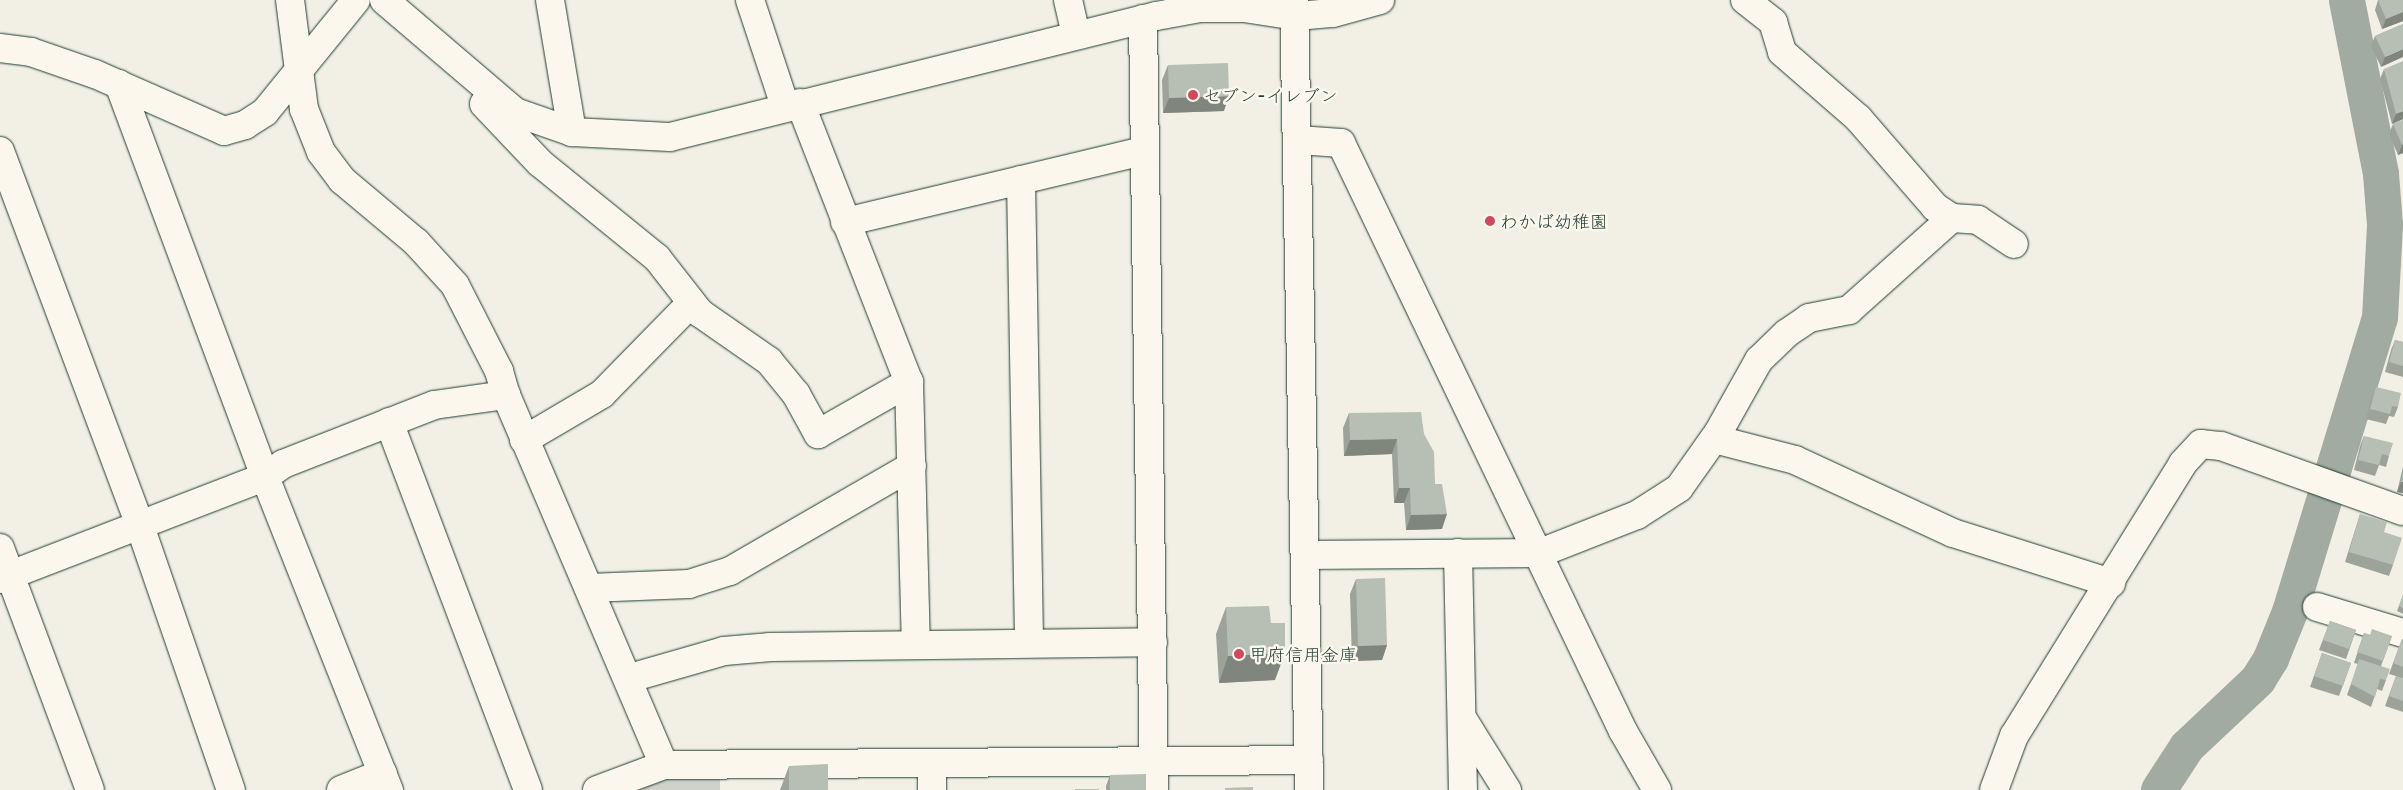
<!DOCTYPE html>
<meta charset="utf-8">
<style>
body{margin:0}
#map{position:relative;width:2403px;height:790px;overflow:hidden;background:#f2f0e5;font-family:"Playpen Sans","Klee One",sans-serif}
div>[style]{position:absolute}
.green>*{inset:0;background:#cfd2c8}
.river>*{height:36px;margin:-18px;padding:0 18px;transform-origin:18px;border-radius:18px;background:#a2aba1}
.roads{filter:drop-shadow(0 0 1px #1f3d34) drop-shadow(0 0 1px #1f3d34)}
.minor>*{height:28px;margin:-14px;padding:0 14px;transform-origin:14px;border-radius:14px;background:#fbf7ec}
.wall>*{inset:0;background:#9da39a}
.shaded-wall>*{inset:0;background:#80857d}
.building>*{inset:0;background:#b7beb3}
.dots>*{width:14px;height:14px;translate:-50% -50%;box-sizing:border-box;border:2px solid #fbf7ec;border-radius:50%}
span{translate:-50% -50%;white-space:nowrap;text-align:center;line-height:1.15;-webkit-text-stroke:5px #fbf7ec;paint-order:stroke}
.poi-label{font-size:18px;color:#1f3d34}
.left{translate:0 -50%;text-align:left}
</style>
<div id="map">
<div class="green">
<i style="clip-path:polygon(720px 778px,720px 790px,634px 790px,663px 779px)"></i>
</div>
<div class="river">
<i style="left:2159px;top:790px;width:51px;rotate:-56.9deg"></i>
<i style="left:2187px;top:747px;width:98px;rotate:-43.3deg"></i>
<i style="left:2258px;top:680px;width:25px;rotate:-58deg"></i>
<i style="left:2271px;top:659px;width:51px;rotate:-68deg"></i>
<i style="left:2290px;top:612px;width:307px;rotate:-73deg"></i>
<i style="left:2380px;top:318px;width:93px;rotate:-86.9deg"></i>
<i style="left:2385px;top:225px;width:51px;rotate:-94.5deg"></i>
<i style="left:2381px;top:174px;width:177px;rotate:-101.1deg"></i>
</div>
<div class="roads">
<div class="minor">
<i style="left:290px;top:0;width:110px;rotate:82.7deg"></i>
<i style="left:304px;top:109px;width:46px;rotate:68.4deg"></i>
<i style="left:321px;top:152px;width:35px;rotate:53deg"></i>
<i style="left:342px;top:180px;width:97px;rotate:40deg"></i>
<i style="left:416px;top:242px;width:58px;rotate:47.8deg"></i>
<i style="left:455px;top:285px;width:97px;rotate:62.9deg"></i>
<i style="left:499px;top:371px;width:25px;rotate:74deg"></i>
<i style="left:384px;top:0;width:172px;rotate:40.5deg"></i>
<i style="left:515px;top:112px;width:60px;rotate:19.3deg"></i>
<i style="left:572px;top:132px;width:98px;rotate:2.9deg"></i>
<i style="left:670px;top:137px;width:501px;rotate:-13.98deg"></i>
<i style="left:1156px;top:16px;width:45px;rotate:-10.3deg"></i>
<i style="left:1200px;top:8px;width:44px"></i>
<i style="left:1244px;top:8px;width:54px;rotate:8.6deg"></i>
<i style="left:1297px;top:16px;width:36px;rotate:-5deg"></i>
<i style="left:1333px;top:13px;width:49px;rotate:-15.5deg"></i>
<i style="left:550px;top:0;width:134px;rotate:80.5deg"></i>
<i style="left:750px;top:0;width:112px;rotate:71.7deg"></i>
<i style="left:1068px;top:0;width:36px;rotate:77deg"></i>
<i style="left:1294px;top:0;width:790px;rotate:88.91deg"></i>
<i style="left:1745px;top:0;width:36px;rotate:38deg"></i>
<i style="left:1773px;top:22px;width:31px;rotate:73deg"></i>
<i style="left:1782px;top:52px;width:101px;rotate:41deg"></i>
<i style="left:1858px;top:118px;width:118px;rotate:49.1deg"></i>
<i style="left:1935px;top:207px;width:20px;rotate:33deg"></i>
<i style="left:1952px;top:218px;width:26px;rotate:4deg"></i>
<i style="left:1978px;top:220px;width:43px;rotate:33.7deg"></i>
<i style="left:1143px;top:19px;width:771px;rotate:89.18deg"></i>
<i style="left:0;top:48px;width:31px;rotate:7deg"></i>
<i style="left:31px;top:52px;width:68px;rotate:19deg"></i>
<i style="left:95px;top:74px;width:141px;rotate:23.8deg"></i>
<i style="left:224px;top:131px;width:22px;rotate:-16deg"></i>
<i style="left:245px;top:125px;width:24px;rotate:-33deg"></i>
<i style="left:265px;top:112px;width:144px;rotate:-50.9deg"></i>
<i style="left:119px;top:84px;width:419px;rotate:69.6deg"></i>
<i style="left:265px;top:477px;width:337px;rotate:68.4deg"></i>
<i style="left:800px;top:103px;width:300px;rotate:68.7deg"></i>
<i style="left:909px;top:382px;width:263px;rotate:88.5deg"></i>
<i style="left:484px;top:104px;width:81px;rotate:46.5deg"></i>
<i style="left:540px;top:163px;width:151px;rotate:39.1deg"></i>
<i style="left:657px;top:258px;width:70px;rotate:52deg"></i>
<i style="left:700px;top:313px;width:84px;rotate:34.8deg"></i>
<i style="left:769px;top:361px;width:43px;rotate:50.7deg"></i>
<i style="left:796px;top:394px;width:46px;rotate:61.2deg"></i>
<i style="left:818px;top:434px;width:105px;rotate:-29.7deg"></i>
<i style="left:1298px;top:140px;width:43px;rotate:4deg"></i>
<i style="left:1341px;top:143px;width:652px;rotate:64.38deg"></i>
<i style="left:1623px;top:731px;width:68px;rotate:60deg"></i>
<i style="left:0;top:151px;width:400px;rotate:69.5deg"></i>
<i style="left:140px;top:526px;width:279px;rotate:71deg"></i>
<i style="left:1021px;top:180px;width:463px;rotate:89deg"></i>
<i style="left:845px;top:222px;width:307px;rotate:-13.4deg"></i>
<i style="left:389px;top:422px;width:393px;rotate:69.3deg"></i>
<i style="left:1714px;top:439px;width:84px;rotate:14.5deg"></i>
<i style="left:1795px;top:460px;width:174px;rotate:24.8deg"></i>
<i style="left:1953px;top:533px;width:166px;rotate:17.6deg"></i>
<i style="left:524px;top:440px;width:91px;rotate:-30.5deg"></i>
<i style="left:602px;top:394px;width:127px;rotate:-45.6deg"></i>
<i style="left:0;top:548px;width:258px;rotate:69.6deg"></i>
<i style="left:1458px;top:553px;width:237px;rotate:88.8deg"></i>
<i style="left:1306px;top:555px;width:234px;rotate:-0.5deg"></i>
<i style="left:1540px;top:553px;width:104px;rotate:-21.4deg"></i>
<i style="left:1637px;top:515px;width:50px;rotate:-32.7deg"></i>
<i style="left:1679px;top:488px;width:67px;rotate:-54.7deg"></i>
<i style="left:1718px;top:433px;width:84px;rotate:-60.7deg"></i>
<i style="left:1759px;top:360px;width:39px;rotate:-44deg"></i>
<i style="left:1787px;top:333px;width:27px;rotate:-34deg"></i>
<i style="left:1809px;top:318px;width:41px;rotate:-11.3deg"></i>
<i style="left:1849px;top:310px;width:138px;rotate:-41.8deg"></i>
<i style="left:0;top:579px;width:284px;rotate:-21.1deg"></i>
<i style="left:265px;top:477px;width:22px;rotate:-36deg"></i>
<i style="left:283px;top:464px;width:162px;rotate:-21.3deg"></i>
<i style="left:434px;top:405px;width:73px;rotate:-7.9deg"></i>
<i style="left:506px;top:395px;width:402px;rotate:66.9deg"></i>
<i style="left:589px;top:588px;width:100px;rotate:-2.3deg"></i>
<i style="left:689px;top:584px;width:43px;rotate:-17.6deg"></i>
<i style="left:730px;top:571px;width:210px;rotate:-30deg"></i>
<i style="left:2317px;top:607px;width:90px;rotate:16.8deg"></i>
<i style="left:630px;top:678px;width:98px;rotate:-16deg"></i>
<i style="left:724px;top:651px;width:47px;rotate:-4.9deg"></i>
<i style="left:771px;top:647px;width:382px;rotate:-0.7deg"></i>
<i style="left:1462px;top:718px;width:85px;rotate:58deg"></i>
<i style="left:932px;top:764px;width:26px;rotate:90deg"></i>
<i style="left:341px;top:790px;width:45px;rotate:-22deg"></i>
<i style="left:597px;top:790px;width:72px;rotate:-20.5deg"></i>
<i style="left:664px;top:765px;width:645px;rotate:-0.44deg"></i>
<i style="left:1994px;top:790px;width:58px;rotate:-69.7deg"></i>
<i style="left:2014px;top:736px;width:321px;rotate:-58.2deg"></i>
<i style="left:2183px;top:463px;width:26px;rotate:-47deg"></i>
<i style="left:2201px;top:444px;width:20px;rotate:6deg"></i>
<i style="left:2221px;top:446px;width:193px;rotate:19.7deg"></i>
</div>
</div>
<div class="wall">
<i style="clip-path:polygon(2378px 0,2403px 0,2403px 21px,2382px 29px,2375px 10px)"></i>
<i style="clip-path:polygon(2403px 24px,2381px 67px,2371px 46px,2375px 36px)"></i>
<i style="clip-path:polygon(1168px 65px,1224px 111px,1163px 113px,1162px 80px)"></i>
<i style="clip-path:polygon(2384px 69px,2403px 119px,2392px 124px,2380px 79px)"></i>
<i style="clip-path:polygon(2403px 120px,2403px 153px,2398px 155px,2389px 134px,2393px 124px)"></i>
<i style="clip-path:polygon(2395px 340px,2403px 342px,2403px 377px,2385px 372px,2391px 350px)"></i>
<i style="clip-path:polygon(2376px 387px,2398px 407px,2394px 417px,2389px 416px,2386px 424px,2366px 419px,2372px 397px)"></i>
<i style="clip-path:polygon(1349px 413px,1424px 434px,1435px 484px,1442px 529px,1406px 530px,1404px 503px,1394px 503px,1392px 454px,1344px 456px,1343px 428px)"></i>
<i style="clip-path:polygon(2364px 436px,2389px 456px,2386px 467px,2379px 465px,2375px 476px,2354px 470px,2360px 446px)"></i>
<i style="clip-path:polygon(2403px 467px,2403px 493px,2397px 492px)"></i>
<i style="clip-path:polygon(2360px 514px,2384px 532px,2393px 565px,2389px 576px,2345px 562px)"></i>
<i style="clip-path:polygon(1356px 579px,1387px 645px,1382px 660px,1352px 661px,1350px 594px)"></i>
<i style="clip-path:polygon(2403px 595px,2403px 614px,2397px 611px)"></i>
<i style="clip-path:polygon(1226px 607px,1275px 680px,1219px 683px,1216px 634px)"></i>
<i style="clip-path:polygon(2330px 621px,2356px 630px,2346px 659px,2319px 650px)"></i>
<i style="clip-path:polygon(2364px 633px,2370px 635px,2392px 636px,2381px 666px,2386px 680px,2382px 691px,2377px 689px,2371px 707px,2347px 695px,2358px 664px,2354px 663px)"></i>
<i style="clip-path:polygon(2402px 639px,2403px 639px,2403px 712px,2385px 706px,2396px 676px,2389px 674px)"></i>
<i style="clip-path:polygon(2322px 653px,2351px 663px,2339px 696px,2310px 687px)"></i>
<i style="clip-path:polygon(789px 766px,828px 790px,780px 790px)"></i>
<i style="clip-path:polygon(1110px 775px,1146px 790px,1106px 790px,1106px 786px)"></i>
</div>
<div class="shaded-wall">
<i style="clip-path:polygon(2403px 12px,2403px 21px,2382px 29px,2386px 19px)"></i>
<i style="clip-path:polygon(2403px 49px,2403px 57px,2381px 67px,2385px 57px)"></i>
<i style="clip-path:polygon(1229px 96px,1224px 111px,1163px 113px,1169px 98px)"></i>
<i style="clip-path:polygon(2403px 111px,2403px 119px,2392px 124px,2396px 114px)"></i>
<i style="clip-path:polygon(2403px 144px,2403px 153px,2398px 155px,2402px 145px)"></i>
<i style="clip-path:polygon(1397px 439px,1392px 454px,1344px 456px,1350px 440px)"></i>
<i style="clip-path:polygon(2401px 482px,2403px 482px,2403px 493px,2397px 492px)"></i>
<i style="clip-path:polygon(1399px 488px,1410px 488px,1404px 503px,1394px 503px)"></i>
<i style="clip-path:polygon(1447px 514px,1442px 529px,1406px 530px,1411px 515px)"></i>
<i style="clip-path:polygon(1387px 645px,1382px 660px,1352px 661px,1358px 646px)"></i>
<i style="clip-path:polygon(1285px 653px,1275px 680px,1219px 683px,1228px 656px)"></i>
</div>
<div class="building">
<i style="clip-path:polygon(2378px 0,2403px 0,2403px 12px,2386px 19px)"></i>
<i style="clip-path:polygon(2403px 24px,2403px 49px,2385px 57px,2375px 36px)"></i>
<i style="clip-path:polygon(2403px 61px,2403px 111px,2396px 114px,2384px 69px)"></i>
<i style="clip-path:polygon(1228px 63px,1229px 96px,1169px 98px,1168px 65px)"></i>
<i style="clip-path:polygon(2403px 120px,2403px 144px,2402px 145px,2393px 124px)"></i>
<i style="clip-path:polygon(2395px 340px,2403px 342px,2403px 366px,2389px 362px)"></i>
<i style="clip-path:polygon(2376px 387px,2401px 393px,2398px 407px,2392px 406px,2390px 414px,2370px 409px)"></i>
<i style="clip-path:polygon(1421px 412px,1424px 434px,1434px 452px,1435px 484px,1442px 484px,1447px 514px,1411px 515px,1410px 488px,1399px 488px,1397px 439px,1350px 440px,1349px 413px)"></i>
<i style="clip-path:polygon(2364px 436px,2393px 443px,2389px 456px,2382px 454px,2379px 465px,2358px 460px)"></i>
<i style="clip-path:polygon(2403px 473px,2403px 482px,2401px 482px)"></i>
<i style="clip-path:polygon(2360px 514px,2387px 522px,2384px 532px,2402px 538px,2393px 565px,2349px 552px)"></i>
<i style="clip-path:polygon(1385px 578px,1387px 645px,1358px 646px,1356px 579px)"></i>
<i style="clip-path:polygon(2403px 595px,2403px 608px,2399px 606px)"></i>
<i style="clip-path:polygon(1269px 606px,1271px 623px,1285px 623px,1285px 653px,1228px 656px,1226px 607px)"></i>
<i style="clip-path:polygon(2330px 621px,2356px 630px,2349px 649px,2323px 640px)"></i>
<i style="clip-path:polygon(2372px 629px,2392px 636px,2383px 661px,2357px 652px,2364px 633px,2370px 635px)"></i>
<i style="clip-path:polygon(2402px 639px,2403px 639px,2403px 667px,2393px 663px)"></i>
<i style="clip-path:polygon(2322px 653px,2351px 663px,2343px 686px,2314px 676px)"></i>
<i style="clip-path:polygon(2359px 659px,2390px 669px,2386px 680px,2380px 679px,2375px 697px,2351px 684px)"></i>
<i style="clip-path:polygon(2396px 676px,2403px 678px,2403px 701px,2389px 696px)"></i>
<i style="clip-path:polygon(828px 764px,828px 790px,789px 790px,789px 766px)"></i>
<i style="clip-path:polygon(1146px 774px,1146px 790px,1110px 790px,1110px 775px)"></i>
<i style="clip-path:polygon(1253px 787px,1253px 790px,1225px 790px,1225px 788px)"></i>
<i style="clip-path:polygon(1075px 789px,1099px 789px,1099px 790px,1075px 790px)"></i>
</div>
<div class="dots">
<i style="left:1193px;top:95px;background:#d1495b"></i>
<i style="left:1490px;top:221px;background:#d1495b"></i>
<i style="left:1239px;top:654px;background:#d1495b"></i>
</div>
<div class="poi-label">
<span class="left" style="left:1203px;top:95px">セブン-イレブン</span>
<span class="left" style="left:1500px;top:221px">わかば幼稚園</span>
<span class="left" style="left:1249px;top:654px">甲府信用金庫</span>
</div>
</div>
